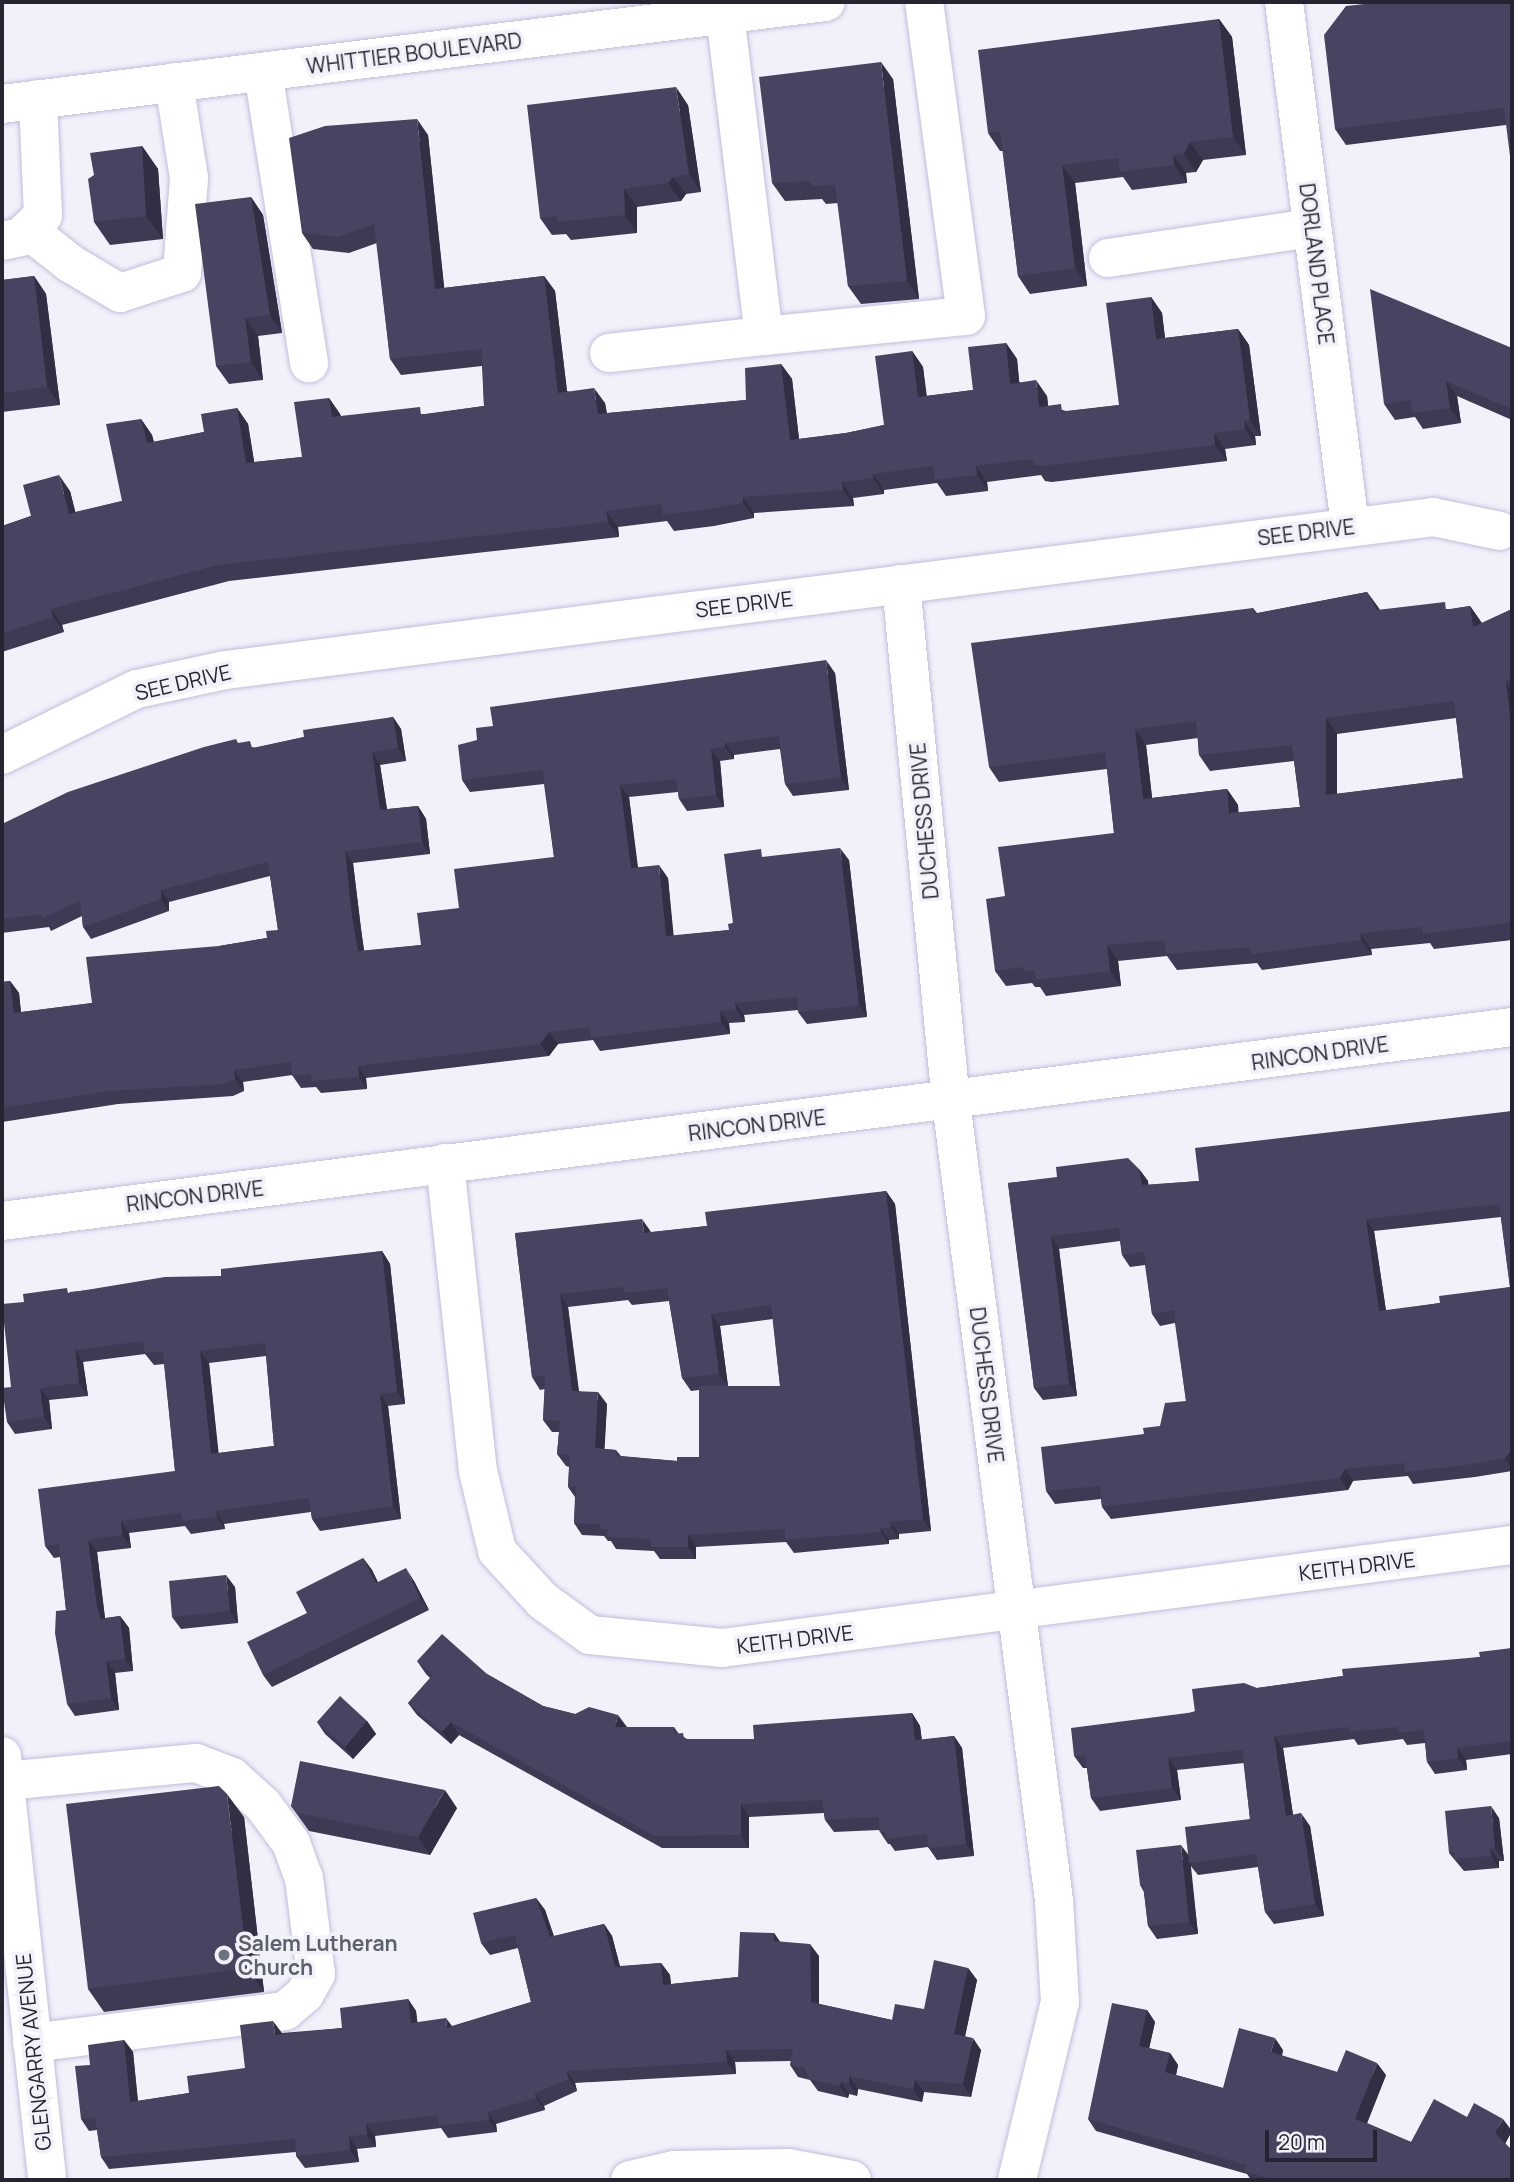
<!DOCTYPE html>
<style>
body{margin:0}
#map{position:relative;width:1514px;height:2182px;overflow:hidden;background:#f2f1f9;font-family:Manrope,sans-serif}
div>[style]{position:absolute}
.roads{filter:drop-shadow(0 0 2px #c2bde0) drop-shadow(0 0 2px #c2bde0)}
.minor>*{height:38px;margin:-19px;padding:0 19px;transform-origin:19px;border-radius:19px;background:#fff}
.major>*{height:38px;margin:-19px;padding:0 19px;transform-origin:19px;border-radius:19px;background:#fff}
.wall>*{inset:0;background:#3e3a53}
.shaded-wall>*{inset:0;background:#322f44}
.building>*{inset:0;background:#484361}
.dots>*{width:19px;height:19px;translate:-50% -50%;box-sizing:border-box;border:4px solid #f2f1f9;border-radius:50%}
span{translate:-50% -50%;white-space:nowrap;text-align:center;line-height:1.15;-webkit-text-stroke:7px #f2f1f9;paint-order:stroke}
.street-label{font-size:21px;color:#262431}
.worship-label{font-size:21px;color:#5b616d;font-weight:700}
.left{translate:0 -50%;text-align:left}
.frame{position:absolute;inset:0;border:4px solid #262431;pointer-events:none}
.scale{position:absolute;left:1265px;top:2130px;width:112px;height:32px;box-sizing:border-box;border:4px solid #262431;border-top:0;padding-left:9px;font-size:21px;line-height:24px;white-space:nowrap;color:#262431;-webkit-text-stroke:5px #f2f1f9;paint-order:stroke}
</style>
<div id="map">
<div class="roads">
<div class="minor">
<i style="left:1284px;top:2px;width:528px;rotate:82.82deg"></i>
<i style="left:725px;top:14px;width:324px;rotate:83.1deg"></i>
<i style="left:764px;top:336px;width:203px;rotate:-5.7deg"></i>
<i style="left:966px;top:316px;width:317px;rotate:-97.6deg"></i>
<i style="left:263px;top:72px;width:295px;rotate:81deg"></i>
<i style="left:28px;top:230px;width:55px;rotate:38.3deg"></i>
<i style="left:71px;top:264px;width:57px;rotate:30.6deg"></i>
<i style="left:120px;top:293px;width:65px;rotate:-17.9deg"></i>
<i style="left:182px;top:273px;width:95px;rotate:-85.8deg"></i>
<i style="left:189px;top:178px;width:97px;rotate:-98.9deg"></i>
<i style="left:2px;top:241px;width:19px;rotate:-12deg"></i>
<i style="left:21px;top:237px;width:31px;rotate:-45deg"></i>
<i style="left:43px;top:215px;width:116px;rotate:-92.5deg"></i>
<i style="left:1108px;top:258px;width:206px;rotate:-8.4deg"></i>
<i style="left:609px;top:353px;width:156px;rotate:-6.3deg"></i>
<i style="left:901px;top:584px;width:520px;rotate:84.49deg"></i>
<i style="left:951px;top:1102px;width:806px;rotate:82.65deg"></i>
<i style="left:1054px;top:1901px;width:101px;rotate:86.6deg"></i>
<i style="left:1060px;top:2002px;width:183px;rotate:103.6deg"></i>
<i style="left:2px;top:755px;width:150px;rotate:-26.1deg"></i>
<i style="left:137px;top:689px;width:91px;rotate:-12.1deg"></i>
<i style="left:226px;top:670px;width:1217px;rotate:-7.22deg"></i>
<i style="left:1433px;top:517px;width:68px;rotate:11.8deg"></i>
<i style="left:445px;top:1163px;width:310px;rotate:83.9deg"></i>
<i style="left:478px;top:1471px;width:82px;rotate:76.6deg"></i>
<i style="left:497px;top:1551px;width:68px;rotate:47.4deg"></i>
<i style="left:543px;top:1601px;width:58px;rotate:35.9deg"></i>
<i style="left:590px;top:1635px;width:133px;rotate:5.6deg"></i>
<i style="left:722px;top:1648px;width:797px;rotate:-7.43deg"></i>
<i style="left:2px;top:1221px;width:1522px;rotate:-7.32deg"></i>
<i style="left:2px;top:1756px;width:426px;rotate:83.9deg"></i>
<i style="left:5px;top:1781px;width:192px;rotate:-5.4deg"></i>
<i style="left:196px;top:1763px;width:39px;rotate:21deg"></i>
<i style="left:232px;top:1777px;width:42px;rotate:42.1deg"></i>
<i style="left:263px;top:1805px;width:47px;rotate:53.6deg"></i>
<i style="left:291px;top:1843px;width:37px;rotate:70deg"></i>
<i style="left:304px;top:1878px;width:97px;rotate:82.9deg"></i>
<i style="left:316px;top:1974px;width:23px;rotate:119deg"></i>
<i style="left:305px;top:1994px;width:26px;rotate:140deg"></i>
<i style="left:285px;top:2011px;width:255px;rotate:172.8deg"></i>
<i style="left:630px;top:2180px;width:45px;rotate:-12.8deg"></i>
<i style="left:674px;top:2170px;width:114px;rotate:-1deg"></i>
<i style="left:788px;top:2168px;width:65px;rotate:10.6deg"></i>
</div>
<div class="major">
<i style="left:2px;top:104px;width:830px;rotate:-7.06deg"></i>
</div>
</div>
<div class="wall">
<i style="clip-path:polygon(1512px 2px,1506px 125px,1346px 145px,1335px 129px)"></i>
<i style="clip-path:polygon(1219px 19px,1232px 37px,1246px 155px,1203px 160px,1196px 172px,1186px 173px,1187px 183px,1132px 190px,1123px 177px,1075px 183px,1087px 286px,1030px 294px,1018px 276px,1003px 151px,1000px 151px,988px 133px)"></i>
<i style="clip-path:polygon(893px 79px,919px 299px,861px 304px,848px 286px,838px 203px,826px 204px,822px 199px,785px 201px,772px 183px)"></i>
<i style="clip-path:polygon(688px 105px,701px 192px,686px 194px,681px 201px,637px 207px,637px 233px,571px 240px,566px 234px,552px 235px,540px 218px)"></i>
<i style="clip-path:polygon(428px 135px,444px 288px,544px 276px,555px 291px,567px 391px,605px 403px,607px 413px,746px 400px,781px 364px,792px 379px,799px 439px,846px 433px,884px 425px,912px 351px,923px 367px,926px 396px,973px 390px,1006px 343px,1017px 359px,1019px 382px,1047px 396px,1048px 406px,1066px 411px,1119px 405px,1151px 297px,1162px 313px,1165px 338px,1238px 329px,1249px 345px,1261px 436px,1255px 436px,1256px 445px,1225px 449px,1227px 461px,1052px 482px,1045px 481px,1041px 475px,987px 482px,988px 491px,946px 496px,937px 483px,884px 490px,884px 494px,853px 498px,854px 506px,754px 513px,754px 518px,714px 526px,674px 531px,667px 521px,618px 527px,619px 537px,229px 581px,62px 625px,64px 632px,2px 652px,2px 526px,31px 516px,70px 491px,75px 512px,122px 501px,141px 419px,152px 435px,154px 442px,204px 432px,237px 408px,248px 424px,254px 462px,302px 457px,329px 398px,340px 414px,341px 416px,425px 414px,484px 406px,482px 366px,401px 375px,390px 359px,377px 243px,349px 253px,313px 249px,302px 233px)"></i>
<i style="clip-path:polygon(142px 146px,158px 169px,163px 239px,110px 245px,94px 222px)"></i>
<i style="clip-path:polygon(251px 197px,263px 215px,282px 333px,258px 336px,263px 380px,229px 384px,216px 366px)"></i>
<i style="clip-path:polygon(34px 276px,46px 294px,60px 405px,2px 412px,2px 280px)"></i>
<i style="clip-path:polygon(1512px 348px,1512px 420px,1457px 396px,1461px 423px,1423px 429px,1415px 417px,1395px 420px,1384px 404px)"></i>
<i style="clip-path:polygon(evenodd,1367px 592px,1380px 610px,1450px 609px,1470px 606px,1482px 623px,1512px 609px,1512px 940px,1434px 949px,1430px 943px,1371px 949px,1372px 955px,1262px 970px,1257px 963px,1177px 970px,1167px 956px,1118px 961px,1121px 986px,1046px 996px,1040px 987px,1035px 987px,1032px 983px,1006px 986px,995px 971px,1005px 896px,1114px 833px,1107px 769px,999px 782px,989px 767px,1253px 608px,1257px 613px,1367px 592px,1456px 718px,1463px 778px,1337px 794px,1337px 734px,1456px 718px,1367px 592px,1198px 738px,1199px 755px,1210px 771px,1294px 761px,1300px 807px,1238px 813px,1238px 805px,1227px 789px,1152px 798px,1146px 745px,1198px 738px)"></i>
<i style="clip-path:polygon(835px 673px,849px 790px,793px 796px,785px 784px,780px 749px,734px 755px,734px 759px,720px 761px,724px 807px,687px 811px,679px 799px,678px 792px,629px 797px,638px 867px,668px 878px,673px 936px,729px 930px,766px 857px,849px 860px,867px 1017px,807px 1024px,798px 1012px,798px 1010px,744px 1015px,745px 1022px,729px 1023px,730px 1034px,600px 1051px,593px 1040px,558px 1044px,549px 1056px,366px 1078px,367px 1089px,321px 1093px,316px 1087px,301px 1088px,292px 1075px,243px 1082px,244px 1091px,233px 1096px,118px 1104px,2px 1122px,2px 982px,10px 981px,19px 993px,21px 1012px,92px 1003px,219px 946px,267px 938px,278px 930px,270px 876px,169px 902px,169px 911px,91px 939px,83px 927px,82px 916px,51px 931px,49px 927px,2px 933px,2px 824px,239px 743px,255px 748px,393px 717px,401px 729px,406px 761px,380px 765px,387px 809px,418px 806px,426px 819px,430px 854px,353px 863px,361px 929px,364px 951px,421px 945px,459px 908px,554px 857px,544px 784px,470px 792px,462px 780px)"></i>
<i style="clip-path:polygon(evenodd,1512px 1111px,1512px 1471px,1475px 1477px,1413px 1484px,1408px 1476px,1353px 1481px,1348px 1490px,1111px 1519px,1102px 1507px,1101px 1499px,1055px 1504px,1046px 1491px,1144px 1434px,1160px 1426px,1186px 1401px,1175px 1323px,1160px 1326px,1152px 1314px,1145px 1265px,1130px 1267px,1122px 1255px,1120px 1241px,1059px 1249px,1077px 1396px,1043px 1400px,1034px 1388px,1008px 1183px,1139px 1169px,1148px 1181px,1148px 1185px,1199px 1181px,1512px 1111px,1501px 1217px,1510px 1287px,1440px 1303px,1386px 1311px,1374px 1231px,1501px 1217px)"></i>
<i style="clip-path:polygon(evenodd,886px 1191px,895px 1204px,931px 1531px,899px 1534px,899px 1539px,889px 1540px,889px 1544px,794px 1553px,786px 1542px,696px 1547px,696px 1559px,660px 1559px,654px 1551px,616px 1549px,611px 1541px,608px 1541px,604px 1536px,582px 1535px,574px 1523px,575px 1497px,568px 1487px,569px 1467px,566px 1466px,557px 1454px,559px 1432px,552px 1432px,543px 1420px,545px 1389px,540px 1390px,532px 1377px,515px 1233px,651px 1232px,707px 1226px,886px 1191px,628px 1300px,632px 1305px,669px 1301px,682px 1378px,691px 1391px,699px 1390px,699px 1457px,677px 1461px,621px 1456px,616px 1450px,604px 1449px,607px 1404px,579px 1391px,568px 1307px,628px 1300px,886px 1191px,773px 1319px,780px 1386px,723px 1386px,728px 1386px,720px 1326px,773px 1319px)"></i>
<i style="clip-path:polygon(evenodd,382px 1251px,390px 1264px,405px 1404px,388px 1406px,401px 1519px,320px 1531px,312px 1519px,311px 1512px,224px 1524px,225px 1529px,191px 1534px,185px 1526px,129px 1533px,131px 1548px,97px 1552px,105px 1618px,120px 1616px,129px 1628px,133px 1671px,115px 1673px,119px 1710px,75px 1716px,67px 1704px,66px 1610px,60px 1557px,54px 1558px,45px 1546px,175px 1471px,164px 1364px,154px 1365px,145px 1354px,83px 1362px,88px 1396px,49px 1400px,52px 1429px,15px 1434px,7px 1422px,11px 1387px,70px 1292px,221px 1276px,382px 1251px,266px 1356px,274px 1446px,218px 1453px,209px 1363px,266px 1356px)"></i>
<i style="clip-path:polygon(363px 1558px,372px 1570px,378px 1582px,414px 1581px,429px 1610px,272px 1687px,263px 1675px)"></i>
<i style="clip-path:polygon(235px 1587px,238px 1623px,181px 1629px,172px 1617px)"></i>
<i style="clip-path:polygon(1512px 1648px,1512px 1754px,1466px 1760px,1467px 1770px,1435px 1774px,1427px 1762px,1425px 1743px,1407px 1745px,1403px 1739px,1358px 1745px,1354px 1739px,1283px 1748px,1293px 1815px,1310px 1826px,1324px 1916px,1274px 1924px,1265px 1912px,1258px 1867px,1198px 1875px,1190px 1865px,1198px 1934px,1157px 1939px,1148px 1926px,1144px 1892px,1140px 1885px,1250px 1819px,1244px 1763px,1177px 1770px,1181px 1800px,1100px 1811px,1091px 1798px,1087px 1768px,1083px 1768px,1074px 1756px,1257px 1688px,1480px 1657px)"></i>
<i style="clip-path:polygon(417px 1661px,487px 1674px,543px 1706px,627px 1727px,674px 1727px,679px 1734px,687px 1739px,754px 1739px,912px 1713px,920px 1726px,922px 1740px,954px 1736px,962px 1748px,974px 1856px,937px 1860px,928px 1847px,895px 1851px,890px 1844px,888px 1844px,880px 1832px,879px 1830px,834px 1832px,825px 1820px,824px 1813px,749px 1817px,749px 1848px,662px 1848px,459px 1735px,451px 1744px,417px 1715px,408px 1703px,430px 1678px,426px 1674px)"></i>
<i style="clip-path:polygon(367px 1721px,376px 1734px,353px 1759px,325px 1734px,317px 1722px)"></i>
<i style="clip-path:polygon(291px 1806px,457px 1808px,430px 1855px,309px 1831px)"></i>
<i style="clip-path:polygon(244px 1817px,264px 1992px,104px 2012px,88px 1989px)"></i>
<i style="clip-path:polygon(1499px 1818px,1504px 1861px,1499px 1861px,1499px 1868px,1464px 1871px,1449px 1853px)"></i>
<i style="clip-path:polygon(536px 1898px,545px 1910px,554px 1936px,604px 1924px,612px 1936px,620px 1966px,661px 1963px,670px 1975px,671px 1984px,738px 1977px,774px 1933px,780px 1942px,819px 1956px,819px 2004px,892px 2020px,924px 2009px,968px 1968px,977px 1980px,965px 2036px,981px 2050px,971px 2097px,924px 2092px,922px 2102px,858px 2089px,857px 2096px,849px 2094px,848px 2098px,818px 2091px,810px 2080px,798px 2077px,790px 2065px,791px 2061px,735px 2062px,736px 2074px,575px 2083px,577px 2091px,544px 2106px,545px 2110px,496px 2124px,497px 2132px,448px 2138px,441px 2128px,375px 2136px,376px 2147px,357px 2149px,359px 2162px,305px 2168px,296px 2156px,296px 2152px,109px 2169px,101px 2157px,97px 2130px,89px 2131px,81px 2119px,90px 2065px,124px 2040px,133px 2052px,138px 2101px,189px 2093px,245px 2068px,282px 2033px,342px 2028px,408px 1999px,416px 2011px,417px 2022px,452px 2026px,531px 2002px,518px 1948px,490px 1955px,481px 1943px)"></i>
<i style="clip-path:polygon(1147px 2010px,1155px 2022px,1149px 2048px,1170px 2053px,1178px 2065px,1176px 2075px,1223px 2088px,1283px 2050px,1282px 2056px,1337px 2072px,1386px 2075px,1367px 2123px,1411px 2142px,1467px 2117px,1512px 2131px,1505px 2143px,1512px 2180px,1251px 2180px,1247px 2174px,1096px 2131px,1088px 2119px)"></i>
</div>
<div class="shaded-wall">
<i style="clip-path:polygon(1219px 19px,1232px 37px,1246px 155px,1233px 137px)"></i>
<i style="clip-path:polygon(881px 62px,893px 79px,919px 299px,907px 281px)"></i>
<i style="clip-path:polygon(676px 87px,688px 105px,701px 192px,689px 174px)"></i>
<i style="clip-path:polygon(417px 119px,428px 135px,446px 304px,435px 289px)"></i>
<i style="clip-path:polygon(1190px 142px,1203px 160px,1196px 172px,1184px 154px)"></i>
<i style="clip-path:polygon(142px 146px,158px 169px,163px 239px,146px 216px)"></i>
<i style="clip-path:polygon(1173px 155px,1186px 173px,1187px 183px,1174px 165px)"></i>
<i style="clip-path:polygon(1062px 165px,1075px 183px,1087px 286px,1075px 268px)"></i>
<i style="clip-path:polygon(673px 177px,686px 194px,681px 201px,668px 183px)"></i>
<i style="clip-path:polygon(624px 189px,637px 207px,637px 233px,625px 215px)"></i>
<i style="clip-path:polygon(251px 197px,263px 215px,282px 333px,270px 315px)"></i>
<i style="clip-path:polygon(34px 276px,46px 294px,60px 405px,47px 387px)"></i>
<i style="clip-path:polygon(544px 276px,555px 291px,569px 408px,558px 393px)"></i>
<i style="clip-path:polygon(1151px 297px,1162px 313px,1167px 355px,1156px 339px)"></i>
<i style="clip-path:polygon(245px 318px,258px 336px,263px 380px,251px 362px)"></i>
<i style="clip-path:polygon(1238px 329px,1249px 345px,1261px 436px,1250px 420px)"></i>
<i style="clip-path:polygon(1006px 343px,1017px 359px,1021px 399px,1010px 384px)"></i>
<i style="clip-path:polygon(912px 351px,923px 367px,929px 412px,918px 397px)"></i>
<i style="clip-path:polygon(781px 364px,792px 379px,801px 456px,790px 440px)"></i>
<i style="clip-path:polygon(1036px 380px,1047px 396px,1050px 423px,1039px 407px)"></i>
<i style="clip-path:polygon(1446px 381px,1457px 396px,1461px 423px,1450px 408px)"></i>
<i style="clip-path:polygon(594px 388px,605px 403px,609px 429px,598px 414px)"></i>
<i style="clip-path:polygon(329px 398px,340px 414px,343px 433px,332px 417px)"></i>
<i style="clip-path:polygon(237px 408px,248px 424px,257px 479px,246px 463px)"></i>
<i style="clip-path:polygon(141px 419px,152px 435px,158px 459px,147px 443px)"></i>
<i style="clip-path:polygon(1244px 421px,1255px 436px,1256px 445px,1245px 429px)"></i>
<i style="clip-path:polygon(1214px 433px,1225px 449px,1227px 461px,1215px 445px)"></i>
<i style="clip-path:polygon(976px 466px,987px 482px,988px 491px,977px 475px)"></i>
<i style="clip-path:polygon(873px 474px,884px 490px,884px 494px,873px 478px)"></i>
<i style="clip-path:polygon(59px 475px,70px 491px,80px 530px,69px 514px)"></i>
<i style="clip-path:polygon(842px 482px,853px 498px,854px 506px,843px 490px)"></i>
<i style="clip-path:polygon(743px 497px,754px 513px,754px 518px,743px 503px)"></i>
<i style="clip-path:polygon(606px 511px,618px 527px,619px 537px,608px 522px)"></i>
<i style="clip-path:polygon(1367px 592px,1378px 607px,1388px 626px,1377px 610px)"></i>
<i style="clip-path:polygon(1470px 606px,1481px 622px,1484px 643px,1473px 627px)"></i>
<i style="clip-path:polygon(51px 609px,62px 625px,64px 632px,53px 617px)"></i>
<i style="clip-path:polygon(826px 660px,835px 673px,849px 790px,841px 778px)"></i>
<i style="clip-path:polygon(1506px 681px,1512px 690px,1512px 733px)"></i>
<i style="clip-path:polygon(393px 717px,401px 729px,406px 761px,398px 748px)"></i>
<i style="clip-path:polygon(1326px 718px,1337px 734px,1337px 811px,1326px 795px)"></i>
<i style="clip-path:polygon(1135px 729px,1146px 745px,1154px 814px,1143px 799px)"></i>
<i style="clip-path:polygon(725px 743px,734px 755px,734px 759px,725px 747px)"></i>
<i style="clip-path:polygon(711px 749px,720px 761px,724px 807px,716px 795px)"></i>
<i style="clip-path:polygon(372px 752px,380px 765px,389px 822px,380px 810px)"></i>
<i style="clip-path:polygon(620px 785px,629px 797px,639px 880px,631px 868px)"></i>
<i style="clip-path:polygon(1227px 789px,1238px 805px,1240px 829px,1229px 813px)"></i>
<i style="clip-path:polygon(418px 806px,426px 819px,430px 854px,422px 842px)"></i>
<i style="clip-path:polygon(840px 848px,849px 860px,867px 1017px,859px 1005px)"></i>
<i style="clip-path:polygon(345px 851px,353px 863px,361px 929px,366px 964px,358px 951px,352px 917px)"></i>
<i style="clip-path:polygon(659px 865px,668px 878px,675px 949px,666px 936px)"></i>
<i style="clip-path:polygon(161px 890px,169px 902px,169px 911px,161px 899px)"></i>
<i style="clip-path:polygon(1360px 933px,1371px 949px,1372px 955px,1361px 940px)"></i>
<i style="clip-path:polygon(1107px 945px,1118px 961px,1121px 986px,1110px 971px)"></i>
<i style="clip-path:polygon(10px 981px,19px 993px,22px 1025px,14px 1013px)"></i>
<i style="clip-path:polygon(735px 1003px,744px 1015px,745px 1022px,736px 1010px)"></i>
<i style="clip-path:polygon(720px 1011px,729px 1023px,730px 1034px,721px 1022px)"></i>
<i style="clip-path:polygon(549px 1032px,558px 1044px,549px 1056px,540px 1044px)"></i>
<i style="clip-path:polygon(358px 1066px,366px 1078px,367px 1089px,359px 1077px)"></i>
<i style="clip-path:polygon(234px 1070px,243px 1082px,244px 1091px,235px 1079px)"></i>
<i style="clip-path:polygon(1139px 1169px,1148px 1181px,1150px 1197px,1142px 1185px)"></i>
<i style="clip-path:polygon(886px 1191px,895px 1204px,931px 1531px,923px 1519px)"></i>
<i style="clip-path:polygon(642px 1219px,651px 1232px,652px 1245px,644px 1233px)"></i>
<i style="clip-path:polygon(1366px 1219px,1374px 1231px,1388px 1324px,1379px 1311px)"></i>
<i style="clip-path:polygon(1051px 1236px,1059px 1249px,1077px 1396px,1069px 1384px)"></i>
<i style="clip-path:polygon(382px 1251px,390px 1264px,405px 1404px,397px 1392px)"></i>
<i style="clip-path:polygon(560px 1294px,568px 1307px,580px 1403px,572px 1391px)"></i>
<i style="clip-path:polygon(711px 1314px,720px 1326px,728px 1386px,719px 1374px)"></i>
<i style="clip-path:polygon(75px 1350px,83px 1362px,88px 1396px,79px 1383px)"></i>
<i style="clip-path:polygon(200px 1351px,209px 1363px,220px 1466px,211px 1454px)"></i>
<i style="clip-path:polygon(40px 1388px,49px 1400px,52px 1429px,44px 1417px)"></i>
<i style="clip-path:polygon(598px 1392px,607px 1404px,604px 1460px,595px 1448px)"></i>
<i style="clip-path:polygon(380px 1394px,388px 1406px,401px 1519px,393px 1506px)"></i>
<i style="clip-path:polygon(1512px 1449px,1512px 1469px,1505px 1458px)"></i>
<i style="clip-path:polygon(1345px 1469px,1353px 1481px,1348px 1490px,1340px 1478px)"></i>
<i style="clip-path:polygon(216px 1511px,224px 1524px,225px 1529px,217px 1517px)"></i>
<i style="clip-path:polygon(121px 1521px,129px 1533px,131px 1548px,122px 1535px)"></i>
<i style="clip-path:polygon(890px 1522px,899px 1534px,899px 1539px,891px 1527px)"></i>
<i style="clip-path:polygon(880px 1528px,889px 1540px,889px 1544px,881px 1532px)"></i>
<i style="clip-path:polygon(688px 1535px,696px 1547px,696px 1559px,688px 1547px)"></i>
<i style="clip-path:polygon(88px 1540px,97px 1552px,105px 1619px,101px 1619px,97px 1607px)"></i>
<i style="clip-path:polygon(363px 1558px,372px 1570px,384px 1596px,376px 1583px)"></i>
<i style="clip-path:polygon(406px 1568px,414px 1581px,429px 1610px,420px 1598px)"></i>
<i style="clip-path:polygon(226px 1575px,235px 1587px,238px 1623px,230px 1611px)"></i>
<i style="clip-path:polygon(120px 1616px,129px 1628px,133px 1671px,125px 1659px)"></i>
<i style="clip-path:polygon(106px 1661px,115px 1673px,119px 1710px,111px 1698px)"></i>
<i style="clip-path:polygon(912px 1713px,920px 1726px,923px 1753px,915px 1740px)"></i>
<i style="clip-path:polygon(618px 1715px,627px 1727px,615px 1727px)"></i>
<i style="clip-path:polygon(367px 1721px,376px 1734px,353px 1759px,345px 1747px)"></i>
<i style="clip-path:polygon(451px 1722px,459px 1735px,451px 1744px,442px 1732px)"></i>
<i style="clip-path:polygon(954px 1736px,962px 1748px,974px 1856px,966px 1844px)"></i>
<i style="clip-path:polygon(1274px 1736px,1283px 1748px,1295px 1828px,1286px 1816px)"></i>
<i style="clip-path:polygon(1457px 1748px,1466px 1760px,1467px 1770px,1458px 1758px)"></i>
<i style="clip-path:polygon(1168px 1758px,1177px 1770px,1181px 1800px,1172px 1788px)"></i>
<i style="clip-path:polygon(445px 1790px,457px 1808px,430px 1855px,418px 1837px)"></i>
<i style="clip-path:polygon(227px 1794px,244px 1817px,264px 1992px,248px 1968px)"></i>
<i style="clip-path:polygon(741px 1804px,749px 1817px,749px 1848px,741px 1835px)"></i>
<i style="clip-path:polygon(1491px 1806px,1499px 1818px,1504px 1861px,1495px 1848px)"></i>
<i style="clip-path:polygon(1301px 1813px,1310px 1826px,1324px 1916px,1315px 1904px)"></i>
<i style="clip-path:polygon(1181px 1845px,1190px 1857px,1198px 1934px,1189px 1922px)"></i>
<i style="clip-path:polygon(1490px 1849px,1499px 1861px,1499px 1868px,1491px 1856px)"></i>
<i style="clip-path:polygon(536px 1898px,545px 1910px,558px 1950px,550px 1937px)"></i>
<i style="clip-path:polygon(604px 1924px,612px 1936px,623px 1979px,615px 1967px)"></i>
<i style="clip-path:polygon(774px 1933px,783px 1946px,774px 1941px)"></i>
<i style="clip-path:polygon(810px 1944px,819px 1956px,819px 2014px,811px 2002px)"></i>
<i style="clip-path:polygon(661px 1963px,670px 1975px,672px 1997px,663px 1985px)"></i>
<i style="clip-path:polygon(968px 1968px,977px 1980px,963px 2046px,954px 2034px)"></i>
<i style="clip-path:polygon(408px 1999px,416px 2011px,419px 2035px,411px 2023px)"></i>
<i style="clip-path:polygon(1147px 2010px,1155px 2022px,1147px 2058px,1139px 2046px)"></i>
<i style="clip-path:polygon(446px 2018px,455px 2030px,447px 2028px)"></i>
<i style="clip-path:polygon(273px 2021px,282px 2033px,283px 2047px,275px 2035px)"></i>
<i style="clip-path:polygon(973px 2038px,981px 2050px,971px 2097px,963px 2084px)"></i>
<i style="clip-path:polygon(1275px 2038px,1283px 2050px,1280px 2064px,1271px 2052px)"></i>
<i style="clip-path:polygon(124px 2040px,133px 2052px,139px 2114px,130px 2102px)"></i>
<i style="clip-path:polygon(726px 2050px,735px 2062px,736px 2074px,727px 2062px)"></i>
<i style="clip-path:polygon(1170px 2053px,1178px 2065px,1174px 2085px,1165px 2072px)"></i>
<i style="clip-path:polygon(1377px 2063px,1386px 2075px,1364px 2131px,1355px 2119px)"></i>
<i style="clip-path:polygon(566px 2071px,575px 2083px,577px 2091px,569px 2079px)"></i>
<i style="clip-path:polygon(849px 2076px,858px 2089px,857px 2096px,849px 2083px)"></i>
<i style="clip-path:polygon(915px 2080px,924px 2092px,922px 2102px,913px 2089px)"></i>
<i style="clip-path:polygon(841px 2082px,849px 2094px,848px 2098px,840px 2086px)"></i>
<i style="clip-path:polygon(535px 2093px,544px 2106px,545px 2110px,536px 2098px)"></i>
<i style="clip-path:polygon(488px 2112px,496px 2124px,497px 2132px,489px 2120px)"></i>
<i style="clip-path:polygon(1503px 2119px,1512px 2131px,1504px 2146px,1495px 2133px)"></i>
<i style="clip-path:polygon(366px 2124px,375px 2136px,376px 2147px,367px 2135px)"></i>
<i style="clip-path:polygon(349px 2136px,357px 2149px,359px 2162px,350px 2150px)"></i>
</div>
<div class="building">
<i style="clip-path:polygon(1383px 2px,1512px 2px,1512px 172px,1504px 108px,1335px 129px,1324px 35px,1346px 6px)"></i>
<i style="clip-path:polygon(1219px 19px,1233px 137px,1190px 142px,1184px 154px,1173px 155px,1174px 165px,1120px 172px,1118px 158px,1062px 165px,1075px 268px,1018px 276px,1000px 131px,988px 133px,978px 50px)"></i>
<i style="clip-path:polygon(881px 62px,907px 281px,848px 286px,835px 185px,813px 186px,809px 181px,772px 183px,759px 77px)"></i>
<i style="clip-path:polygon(676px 87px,689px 174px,673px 177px,668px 183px,624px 189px,625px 215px,558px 222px,557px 216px,540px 218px,527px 105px)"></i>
<i style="clip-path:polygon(417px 119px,435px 289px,544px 276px,558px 393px,594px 388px,598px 414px,746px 400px,745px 368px,781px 364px,790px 440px,846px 433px,884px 425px,875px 356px,912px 351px,918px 397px,973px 390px,968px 347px,1006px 343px,1010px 384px,1036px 380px,1039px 407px,1061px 404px,1062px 412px,1119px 405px,1106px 303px,1151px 297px,1156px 339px,1238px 329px,1250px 420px,1244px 421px,1245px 429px,1214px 433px,1215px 445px,1041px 466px,1034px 465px,1033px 459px,976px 466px,977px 475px,935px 480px,933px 466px,873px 474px,873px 478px,842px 482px,843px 490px,743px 497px,743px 503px,703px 510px,663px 515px,661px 504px,606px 511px,608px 522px,218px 565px,51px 609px,53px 617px,2px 633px,2px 526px,31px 516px,23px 485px,59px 475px,69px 514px,122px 501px,106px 424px,141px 419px,147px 443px,204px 432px,201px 414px,237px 408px,246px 463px,302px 457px,294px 402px,329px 398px,332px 417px,420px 407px,421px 415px,484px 406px,482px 349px,390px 359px,374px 224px,338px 237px,302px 233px,289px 138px,325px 126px)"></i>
<i style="clip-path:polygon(142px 146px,146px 216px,94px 222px,88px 179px,94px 175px,90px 153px)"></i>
<i style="clip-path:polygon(251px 197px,270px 315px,245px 318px,251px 362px,216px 366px,195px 204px)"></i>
<i style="clip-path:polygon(34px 276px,47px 387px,2px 393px,2px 280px)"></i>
<i style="clip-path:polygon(1370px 289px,1512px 348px,1512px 409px,1446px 381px,1450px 408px,1412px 413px,1410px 400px,1384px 404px)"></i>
<i style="clip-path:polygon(evenodd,1367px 592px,1377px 610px,1445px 602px,1446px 610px,1470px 606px,1473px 627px,1512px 609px,1512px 678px,1506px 681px,1512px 733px,1512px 922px,1423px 934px,1422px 927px,1360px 933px,1361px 940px,1251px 954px,1250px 947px,1166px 954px,1164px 940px,1107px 945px,1110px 971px,1036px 980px,1035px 970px,1024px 972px,1023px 967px,995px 971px,986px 899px,1005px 896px,998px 847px,1114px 833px,1105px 752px,989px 767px,971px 643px,1253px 608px,1254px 614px,1367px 592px,1454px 701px,1463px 778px,1326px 795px,1326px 718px,1454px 701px,1367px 592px,1196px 721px,1199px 755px,1292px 745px,1300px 807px,1229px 813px,1227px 789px,1143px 799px,1135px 729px,1196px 721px)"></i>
<i style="clip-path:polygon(826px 660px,841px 778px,785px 784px,779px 736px,725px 743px,725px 747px,711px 749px,716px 795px,679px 799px,676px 779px,620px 785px,631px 868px,659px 865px,666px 936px,729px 930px,728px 924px,733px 923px,724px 854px,761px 849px,762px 857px,840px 848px,859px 1005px,798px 1012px,797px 997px,735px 1003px,736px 1010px,720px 1011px,721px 1022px,591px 1038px,590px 1027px,549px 1032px,540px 1044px,358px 1066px,359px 1077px,312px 1081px,311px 1074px,292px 1076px,291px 1062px,234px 1070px,235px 1079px,225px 1084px,110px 1091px,2px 1108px,2px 982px,10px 981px,14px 1013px,92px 1003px,86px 957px,219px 946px,267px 938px,266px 931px,278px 930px,268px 862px,161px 890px,161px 899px,83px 927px,80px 901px,43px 918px,41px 914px,2px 919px,2px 824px,68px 792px,204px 747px,236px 739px,238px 743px,250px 741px,252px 748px,304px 737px,303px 730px,393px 717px,398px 748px,372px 752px,380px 810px,418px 806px,422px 842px,345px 851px,352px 917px,358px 951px,421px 945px,417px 913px,459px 908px,454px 869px,554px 857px,543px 770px,462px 780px,458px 745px,477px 740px,476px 728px,493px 726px,490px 707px)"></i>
<i style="clip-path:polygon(evenodd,1512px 1111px,1512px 1449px,1505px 1458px,1466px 1465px,1405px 1472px,1404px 1463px,1345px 1469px,1340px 1478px,1102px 1507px,1100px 1486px,1046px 1491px,1041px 1447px,1144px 1434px,1143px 1428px,1160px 1426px,1165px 1403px,1186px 1401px,1174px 1310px,1152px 1314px,1144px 1252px,1122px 1255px,1119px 1228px,1051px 1236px,1069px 1384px,1034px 1388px,1008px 1183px,1057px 1177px,1056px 1167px,1128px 1158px,1139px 1169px,1142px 1185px,1199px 1181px,1195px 1148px,1512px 1111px,1499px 1204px,1510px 1287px,1439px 1296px,1440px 1303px,1379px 1311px,1366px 1219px,1499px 1204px)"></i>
<i style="clip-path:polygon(evenodd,886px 1191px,923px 1519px,890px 1522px,891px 1527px,880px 1528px,881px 1532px,785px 1540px,785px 1529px,688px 1535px,688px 1547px,651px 1547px,651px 1539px,607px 1537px,608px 1529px,599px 1529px,600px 1524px,574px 1523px,576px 1486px,568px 1487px,570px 1455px,557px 1454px,560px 1421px,543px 1420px,545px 1376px,532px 1377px,515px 1233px,642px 1219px,644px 1233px,707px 1226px,705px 1212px,886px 1191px,623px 1287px,624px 1293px,667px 1288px,682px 1378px,719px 1374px,711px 1314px,771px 1305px,780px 1386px,699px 1386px,699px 1457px,677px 1457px,677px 1461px,616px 1456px,616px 1450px,595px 1448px,598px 1392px,572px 1391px,560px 1294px,623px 1287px)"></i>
<i style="clip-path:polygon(evenodd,382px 1251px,397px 1392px,380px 1394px,393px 1506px,312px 1519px,309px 1498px,216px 1511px,217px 1517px,182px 1521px,181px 1513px,121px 1521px,122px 1535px,88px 1540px,97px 1607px,101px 1619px,120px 1616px,125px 1659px,106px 1661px,111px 1698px,67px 1704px,55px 1633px,56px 1611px,66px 1610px,59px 1544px,45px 1546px,38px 1489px,175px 1471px,163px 1351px,145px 1353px,143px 1341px,75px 1350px,79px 1383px,40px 1388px,44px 1417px,7px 1422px,2px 1388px,11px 1387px,2px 1304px,24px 1302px,23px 1294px,67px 1288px,68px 1293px,165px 1277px,221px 1276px,221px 1269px,382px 1251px,265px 1343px,274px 1446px,211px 1454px,200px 1351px,265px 1343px)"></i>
<i style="clip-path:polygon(363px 1558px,376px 1583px,406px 1568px,420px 1598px,263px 1675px,247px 1642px,307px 1613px,296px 1592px)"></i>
<i style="clip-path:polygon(226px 1575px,230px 1611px,172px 1617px,169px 1581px)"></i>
<i style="clip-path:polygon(442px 1634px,487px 1674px,543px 1706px,575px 1714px,589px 1707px,618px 1715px,615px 1727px,674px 1727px,674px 1734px,683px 1733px,684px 1739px,754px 1739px,753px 1725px,912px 1713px,915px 1740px,954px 1736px,966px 1844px,928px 1848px,927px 1834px,886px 1839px,885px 1832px,880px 1832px,878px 1817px,825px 1820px,822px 1800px,741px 1804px,741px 1835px,654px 1836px,451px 1722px,442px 1732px,408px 1703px,433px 1675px,417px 1661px)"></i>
<i style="clip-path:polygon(1512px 1648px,1512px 1741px,1457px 1748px,1458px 1758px,1427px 1762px,1424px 1730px,1399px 1733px,1398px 1727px,1349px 1732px,1349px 1727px,1274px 1736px,1286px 1816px,1301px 1813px,1315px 1904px,1265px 1912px,1256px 1854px,1189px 1863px,1185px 1827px,1250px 1819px,1242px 1750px,1168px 1758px,1172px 1788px,1091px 1798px,1085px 1755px,1074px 1756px,1071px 1728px,1195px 1712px,1192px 1689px,1244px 1683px,1257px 1688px,1343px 1676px,1342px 1669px,1480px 1657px,1479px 1652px)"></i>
<i style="clip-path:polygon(340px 1696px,367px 1721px,345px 1747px,317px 1722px)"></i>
<i style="clip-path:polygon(300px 1761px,445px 1790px,418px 1837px,297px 1813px,291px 1806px)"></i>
<i style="clip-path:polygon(219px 1786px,227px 1794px,248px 1968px,88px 1989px,66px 1804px)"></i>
<i style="clip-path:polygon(1491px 1806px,1495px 1848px,1490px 1849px,1491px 1856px,1455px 1859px,1454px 1852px,1449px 1853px,1445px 1811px)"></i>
<i style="clip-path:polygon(1181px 1845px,1189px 1922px,1148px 1926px,1143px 1885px,1140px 1885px,1136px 1850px)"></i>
<i style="clip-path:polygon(536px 1898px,550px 1937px,604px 1924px,615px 1967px,661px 1963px,663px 1985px,738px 1977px,740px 1932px,774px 1933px,774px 1941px,810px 1944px,811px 2002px,892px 2020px,895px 2004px,924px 2009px,934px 1960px,968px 1968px,954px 2034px,973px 2038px,963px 2084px,915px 2080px,913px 2089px,849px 2076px,849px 2083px,841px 2082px,840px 2086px,809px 2079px,805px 2068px,790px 2065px,793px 2049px,726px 2050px,727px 2062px,566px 2071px,569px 2079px,535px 2093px,536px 2098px,488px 2112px,489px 2120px,439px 2126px,438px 2115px,366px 2124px,367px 2135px,349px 2136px,350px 2150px,296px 2156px,295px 2139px,101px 2157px,95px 2117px,81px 2119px,75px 2066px,90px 2065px,88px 2045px,124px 2040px,130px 2102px,189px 2093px,187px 2076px,245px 2068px,240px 2025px,273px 2021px,275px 2035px,342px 2028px,340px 2008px,408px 1999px,411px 2023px,446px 2018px,447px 2028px,531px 2002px,515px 1935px,481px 1943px,473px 1913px)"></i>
<i style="clip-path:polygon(1112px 2003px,1147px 2010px,1139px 2046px,1170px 2053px,1165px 2072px,1223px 2088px,1239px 2028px,1275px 2038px,1271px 2052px,1337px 2072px,1346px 2050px,1377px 2063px,1355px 2119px,1411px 2142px,1434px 2099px,1467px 2117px,1474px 2103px,1503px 2119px,1495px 2133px,1512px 2150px,1512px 2180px,1275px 2180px,1244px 2171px,1246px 2165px,1088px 2119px)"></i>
</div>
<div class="dots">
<i style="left:224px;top:1955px;background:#6b7280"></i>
</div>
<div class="street-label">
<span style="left:414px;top:53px;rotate:-7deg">WHITTIER BOULEVARD</span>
<span style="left:1317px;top:264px;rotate:83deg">DORLAND PLACE</span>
<span style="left:1306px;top:532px;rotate:-7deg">SEE DRIVE</span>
<span style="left:744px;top:604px;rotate:-7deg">SEE DRIVE</span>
<span style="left:183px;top:682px;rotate:-13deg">SEE DRIVE</span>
<span style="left:924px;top:821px;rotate:-95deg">DUCHESS DRIVE</span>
<span style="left:1320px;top:1053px;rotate:-8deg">RINCON DRIVE</span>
<span style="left:757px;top:1125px;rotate:-7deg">RINCON DRIVE</span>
<span style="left:195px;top:1196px;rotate:-7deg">RINCON DRIVE</span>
<span style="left:987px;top:1385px;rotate:83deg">DUCHESS DRIVE</span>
<span style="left:1357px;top:1566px;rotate:-7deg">KEITH DRIVE</span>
<span style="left:795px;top:1639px;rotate:-7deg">KEITH DRIVE</span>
<span style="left:33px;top:2052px;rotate:-96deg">GLENGARRY AVENUE</span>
</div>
<div class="worship-label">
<span class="left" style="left:238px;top:1955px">Salem Lutheran<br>Church</span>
</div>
<div class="frame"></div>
<div class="scale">20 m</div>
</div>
